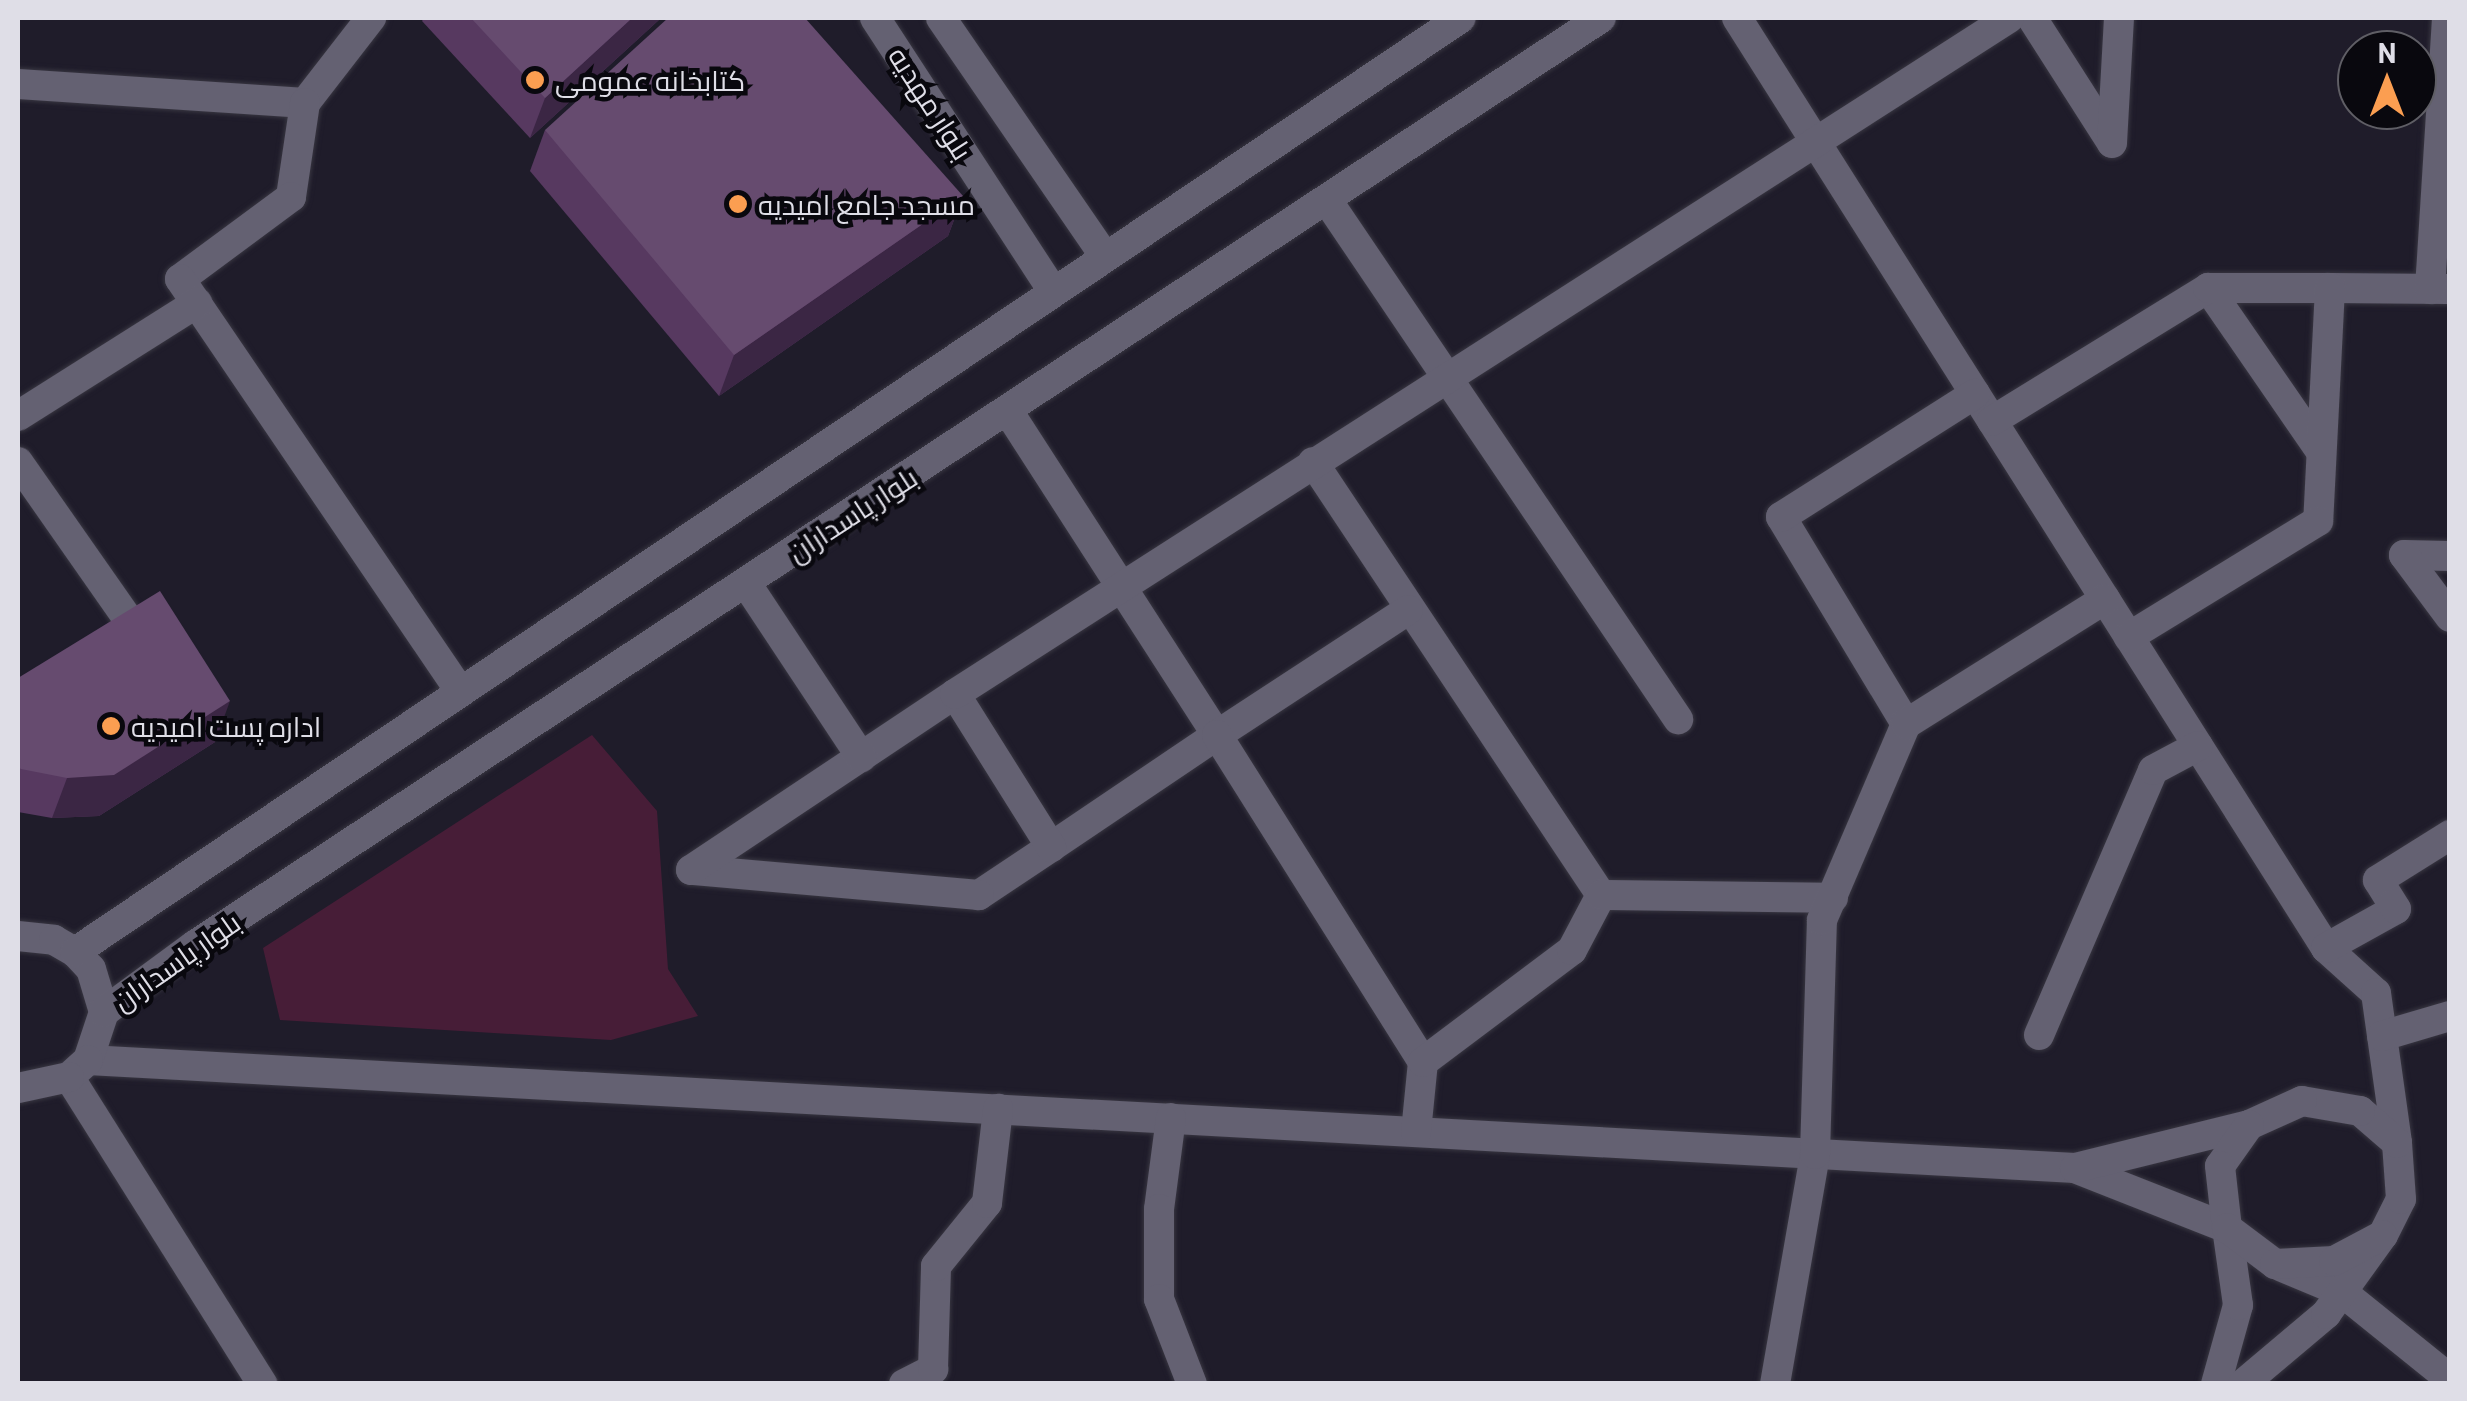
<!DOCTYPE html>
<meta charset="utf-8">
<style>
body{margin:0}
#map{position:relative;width:2467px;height:1401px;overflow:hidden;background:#1f1c2a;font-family:Barlow,Cairo,sans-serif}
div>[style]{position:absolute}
.green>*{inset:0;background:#471d37}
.roads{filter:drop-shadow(0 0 2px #383641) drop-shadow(0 0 2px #383641)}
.street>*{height:30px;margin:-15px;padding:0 15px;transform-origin:15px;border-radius:15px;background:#646172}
.secondary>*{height:30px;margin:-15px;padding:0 15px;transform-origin:15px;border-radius:15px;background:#646172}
.wall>*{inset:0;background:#573960}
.shaded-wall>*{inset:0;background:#3b2644}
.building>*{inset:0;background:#664b6f}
.dots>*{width:28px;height:28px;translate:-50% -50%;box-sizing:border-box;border:5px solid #09080e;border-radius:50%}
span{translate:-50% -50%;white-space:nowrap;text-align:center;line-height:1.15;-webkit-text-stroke:9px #09080e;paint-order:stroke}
.poi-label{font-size:28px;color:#dfdee7}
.left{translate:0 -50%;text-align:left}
.street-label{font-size:28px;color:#dfdee7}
.frame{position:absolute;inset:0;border:20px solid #dfdee7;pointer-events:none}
.north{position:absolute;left:2337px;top:30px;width:100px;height:100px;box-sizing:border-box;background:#09080e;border:2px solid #5f5e65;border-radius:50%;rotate:0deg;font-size:28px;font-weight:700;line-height:40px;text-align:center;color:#dfdee7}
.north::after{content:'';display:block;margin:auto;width:35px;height:45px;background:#fb9e51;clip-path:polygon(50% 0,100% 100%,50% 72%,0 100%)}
</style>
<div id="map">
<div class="green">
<i style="clip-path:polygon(592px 735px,657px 811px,668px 969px,698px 1016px,611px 1040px,280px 1020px,263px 948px)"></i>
</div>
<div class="roads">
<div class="street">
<i style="left:1737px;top:18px;width:1101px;rotate:57.65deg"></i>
<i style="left:2326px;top:948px;width:67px;rotate:42deg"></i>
<i style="left:2376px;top:993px;width:151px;rotate:82deg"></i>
<i style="left:2032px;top:18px;width:148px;rotate:57.4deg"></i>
<i style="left:2112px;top:143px;width:125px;rotate:-86.8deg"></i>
<i style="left:18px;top:84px;width:288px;rotate:3.8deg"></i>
<i style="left:305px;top:103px;width:108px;rotate:-52.2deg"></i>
<i style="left:305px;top:103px;width:95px;rotate:98.5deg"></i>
<i style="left:291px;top:197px;width:138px;rotate:143.5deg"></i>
<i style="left:180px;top:279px;width:498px;rotate:55.8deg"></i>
<i style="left:1327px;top:200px;width:627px;rotate:55.93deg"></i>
<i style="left:2208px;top:288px;width:199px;rotate:55.4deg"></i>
<i style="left:2330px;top:288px;width:117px;rotate:0.5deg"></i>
<i style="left:2430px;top:289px;width:272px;rotate:-86.4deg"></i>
<i style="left:1008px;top:411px;width:386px;rotate:57.2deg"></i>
<i style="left:1217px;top:735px;width:200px;rotate:146deg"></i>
<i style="left:1051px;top:847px;width:87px;rotate:146.3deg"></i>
<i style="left:979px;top:895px;width:289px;rotate:-175deg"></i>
<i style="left:691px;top:870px;width:317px;rotate:-33.7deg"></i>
<i style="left:955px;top:694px;width:181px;rotate:57.9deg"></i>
<i style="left:18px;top:416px;width:212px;rotate:-32.3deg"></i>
<i style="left:1992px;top:421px;width:254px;rotate:-31.6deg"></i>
<i style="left:2208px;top:288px;width:122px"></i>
<i style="left:2330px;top:288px;width:233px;rotate:92.9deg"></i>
<i style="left:2318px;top:521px;width:222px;rotate:148.5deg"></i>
<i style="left:18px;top:462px;width:188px;rotate:55deg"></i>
<i style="left:1313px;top:462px;width:520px;rotate:56.37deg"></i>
<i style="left:2450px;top:556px;width:46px;rotate:-178.8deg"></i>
<i style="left:2404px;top:555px;width:77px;rotate:53.4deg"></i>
<i style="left:746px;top:583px;width:209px;rotate:56.5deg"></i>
<i style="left:1408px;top:610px;width:228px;rotate:146.8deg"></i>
<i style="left:1217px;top:735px;width:386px;rotate:57.8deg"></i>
<i style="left:955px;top:694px;width:1252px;rotate:-32.67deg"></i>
<i style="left:1906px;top:724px;width:242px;rotate:-121.1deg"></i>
<i style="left:1781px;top:517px;width:230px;rotate:-32.4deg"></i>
<i style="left:2326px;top:948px;width:80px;rotate:-29.1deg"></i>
<i style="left:2396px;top:909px;width:34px;rotate:-122deg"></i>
<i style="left:2378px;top:880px;width:85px;rotate:-32deg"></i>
<i style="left:2039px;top:1035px;width:288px;rotate:-66.7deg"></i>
<i style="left:2153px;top:770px;width:51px;rotate:-28.1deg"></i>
<i style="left:2382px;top:1036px;width:71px;rotate:-16.4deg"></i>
<i style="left:88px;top:1060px;width:1990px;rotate:3.11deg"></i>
<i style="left:69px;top:1077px;width:363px;rotate:57.8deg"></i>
<i style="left:1171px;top:1118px;width:92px;rotate:97.5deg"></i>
<i style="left:1159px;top:1209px;width:90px;rotate:90deg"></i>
<i style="left:1159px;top:1299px;width:91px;rotate:68.8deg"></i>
<i style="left:1416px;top:1132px;width:70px;rotate:-84.3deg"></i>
<i style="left:1423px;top:1062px;width:186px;rotate:-36.9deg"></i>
<i style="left:1572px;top:950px;width:62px;rotate:-62.2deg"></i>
<i style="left:1601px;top:895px;width:232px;rotate:0.7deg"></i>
<i style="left:2282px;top:1267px;width:65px;rotate:22.6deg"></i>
<i style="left:2342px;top:1292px;width:139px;rotate:38.9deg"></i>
<i style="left:904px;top:1384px;width:33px;rotate:-27deg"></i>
<i style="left:933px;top:1369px;width:103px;rotate:-88.3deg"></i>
<i style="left:936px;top:1266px;width:81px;rotate:-51deg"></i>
<i style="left:987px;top:1203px;width:95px;rotate:-83.3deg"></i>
<i style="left:1775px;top:1384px;width:233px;rotate:-80.1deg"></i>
<i style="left:1815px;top:1154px;width:234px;rotate:-88.3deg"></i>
<i style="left:1822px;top:920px;width:213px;rotate:-66.8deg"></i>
<i style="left:1906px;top:724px;width:235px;rotate:-32.1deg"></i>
<i style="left:2216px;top:1384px;width:82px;rotate:-74.4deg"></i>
<i style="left:2238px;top:1305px;width:78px;rotate:-98.1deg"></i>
<i style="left:2227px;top:1228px;width:163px;rotate:-158.5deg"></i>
<i style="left:2075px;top:1168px;width:179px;rotate:-13.9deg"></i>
<i style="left:2243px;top:1384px;width:109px;rotate:-40.1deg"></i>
<i style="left:2326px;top:1314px;width:97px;rotate:-54.2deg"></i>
<i style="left:2383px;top:1235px;width:40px;rotate:-63.4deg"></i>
<i style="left:2401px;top:1199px;width:56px;rotate:-94.1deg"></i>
<i style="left:2397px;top:1143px;width:49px;rotate:-139.1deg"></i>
<i style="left:2360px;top:1111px;width:59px;rotate:-170.2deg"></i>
<i style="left:2302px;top:1101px;width:58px;rotate:155.6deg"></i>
<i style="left:2249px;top:1125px;width:50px;rotate:125.3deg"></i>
<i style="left:2220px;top:1166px;width:62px;rotate:83.6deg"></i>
<i style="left:2227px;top:1228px;width:60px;rotate:36.9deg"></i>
<i style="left:2275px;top:1264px;width:59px;rotate:-2.9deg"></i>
<i style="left:2334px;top:1261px;width:55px;rotate:-28deg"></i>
</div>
<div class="secondary">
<i style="left:875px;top:18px;width:325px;rotate:56.9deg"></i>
<i style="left:941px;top:18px;width:288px;rotate:55.5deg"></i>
<i style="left:18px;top:936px;width:36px;rotate:6deg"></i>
<i style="left:54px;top:940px;width:24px;rotate:30deg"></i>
<i style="left:75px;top:952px;width:23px;rotate:47deg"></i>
<i style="left:91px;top:969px;width:45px;rotate:73.2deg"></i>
<i style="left:104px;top:1012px;width:51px;rotate:108.4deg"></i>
<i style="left:88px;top:1060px;width:25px;rotate:138deg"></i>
<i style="left:69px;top:1077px;width:52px;rotate:167.8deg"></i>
<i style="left:75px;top:952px;width:1671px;rotate:-33.98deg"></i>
<i style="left:104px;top:1012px;width:113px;rotate:-36.4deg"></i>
<i style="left:195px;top:945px;width:1684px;rotate:-33.4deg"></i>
</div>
</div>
<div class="wall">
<i style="clip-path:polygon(424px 18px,661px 18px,530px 138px,422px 21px)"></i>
<i style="clip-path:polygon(545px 130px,963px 196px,948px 236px,719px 396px,530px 171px)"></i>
<i style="clip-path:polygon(18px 678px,215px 742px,99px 816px,52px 818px,18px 812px)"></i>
</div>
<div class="shaded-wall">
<i style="clip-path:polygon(632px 18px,661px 18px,530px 138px,545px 98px)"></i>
<i style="clip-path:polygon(963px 196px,948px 236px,719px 396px,734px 355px)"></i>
<i style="clip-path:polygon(230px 701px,215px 742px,99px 816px,52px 818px,67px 778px)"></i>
</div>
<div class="building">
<i style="clip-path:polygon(471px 18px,632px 18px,545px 98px)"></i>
<i style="clip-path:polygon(668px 18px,805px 18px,963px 196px,734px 355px,545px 130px)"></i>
<i style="clip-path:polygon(160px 591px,230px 701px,114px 775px,67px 778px,21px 769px,18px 767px,18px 678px)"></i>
</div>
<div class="dots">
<i style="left:535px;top:80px;background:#fb9e51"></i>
<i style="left:738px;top:204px;background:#fb9e51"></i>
<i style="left:111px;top:726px;background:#fb9e51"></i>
</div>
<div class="poi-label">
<span class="left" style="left:555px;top:80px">کتابخانه عمومی</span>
<span class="left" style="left:758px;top:204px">مسجد جامع امیدیه</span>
<span class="left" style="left:131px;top:726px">اداره پست امیدیه</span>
</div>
<div class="street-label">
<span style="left:931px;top:103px;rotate:57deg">بلوار مهدیه</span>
<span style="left:852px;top:514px;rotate:-33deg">بلوار پاسداران</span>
<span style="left:176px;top:961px;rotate:-35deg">بلوار پاسداران</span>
</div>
<div class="frame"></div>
<div class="north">N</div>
</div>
